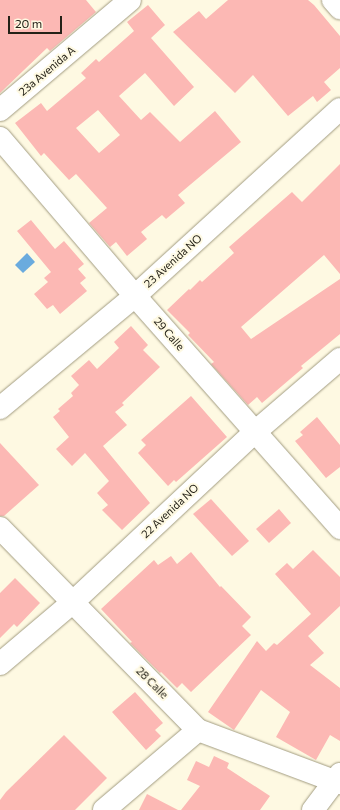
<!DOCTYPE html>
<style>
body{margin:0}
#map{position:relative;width:340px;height:810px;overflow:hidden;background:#fef9e2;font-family:Commissioner,sans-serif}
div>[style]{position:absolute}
.water>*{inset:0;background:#6aabde}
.building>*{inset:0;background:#fcb8b4}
.roads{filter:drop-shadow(0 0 1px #a29c81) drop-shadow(0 0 1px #a29c81)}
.minor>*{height:22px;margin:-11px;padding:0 11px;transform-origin:11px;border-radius:11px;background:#fff}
span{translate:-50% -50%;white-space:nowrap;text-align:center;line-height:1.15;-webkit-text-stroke:4px #fef9e2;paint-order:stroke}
.street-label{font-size:11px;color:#242117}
.scale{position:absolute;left:8px;top:16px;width:54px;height:18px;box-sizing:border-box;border:2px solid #242117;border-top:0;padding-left:5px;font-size:12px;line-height:14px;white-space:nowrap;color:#242117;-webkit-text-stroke:3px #fef9e2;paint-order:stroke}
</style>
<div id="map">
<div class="water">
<i style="clip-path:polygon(27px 253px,35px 262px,23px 273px,15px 265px)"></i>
</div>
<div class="building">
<i style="clip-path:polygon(0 0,86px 0,96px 12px,50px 51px,47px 48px,0 93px)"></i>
<i style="clip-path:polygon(228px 0,308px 0,314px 5px,340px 36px,340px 68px,324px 82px,331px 90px,317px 102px,313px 96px,288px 116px,253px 75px,235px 93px,173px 32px,199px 11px,206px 19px)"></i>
<i style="clip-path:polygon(evenodd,148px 5px,165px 25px,151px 38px,194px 87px,174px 106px,145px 73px,119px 96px,141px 120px,150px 112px,180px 142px,215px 111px,241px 142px,178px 195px,185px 203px,166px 219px,162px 215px,141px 232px,147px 239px,127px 256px,116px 242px,110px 247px,89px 223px,107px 208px,76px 174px,69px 180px,44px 153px,41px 156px,15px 123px,41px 103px,47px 111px,86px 78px,81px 73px,96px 59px,99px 62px,134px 31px,127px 22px,148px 5px,98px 110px,120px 135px,99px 153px,76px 128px,98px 110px)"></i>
<i style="clip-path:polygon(340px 164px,340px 274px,324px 255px,241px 327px,251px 339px,340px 279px,340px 334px,301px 366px,303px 368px,262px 403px,257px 397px,248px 405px,211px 364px,214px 362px,188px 335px,190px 333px,167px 310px,189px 289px,190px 290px,200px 280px,202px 282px,234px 253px,229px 247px,292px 192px,302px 202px)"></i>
<i style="clip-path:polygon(31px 220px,55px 249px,64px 241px,84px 264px,78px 269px,86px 278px,80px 283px,87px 291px,60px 314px,53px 305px,47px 309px,34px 294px,48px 282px,44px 278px,51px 272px,17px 231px)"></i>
<i style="clip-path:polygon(131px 326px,148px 345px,143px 350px,160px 367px,122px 403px,124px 405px,115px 412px,127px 425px,103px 446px,150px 503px,122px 530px,102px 510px,108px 505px,97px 493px,109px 481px,85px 453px,72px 466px,56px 449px,69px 437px,53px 417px,60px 411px,58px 409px,73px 396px,71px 393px,79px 385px,71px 376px,89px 360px,97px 369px,119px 348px,114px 342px)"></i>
<i style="clip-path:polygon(191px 396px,227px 437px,176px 482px,174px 480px,168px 486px,138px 453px,146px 445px,141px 440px)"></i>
<i style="clip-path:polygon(317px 417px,340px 445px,340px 467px,326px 478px,295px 441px,303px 435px,300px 432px)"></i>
<i style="clip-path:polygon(0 443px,39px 485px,4px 516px,0 516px)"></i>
<i style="clip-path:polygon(211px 499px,249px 541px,232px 556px,193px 514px)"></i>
<i style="clip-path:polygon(279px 509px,291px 523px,269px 543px,256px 529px)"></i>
<i style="clip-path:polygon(313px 550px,340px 577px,340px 606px,308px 636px,324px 653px,310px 665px,340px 688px,340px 741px,330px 735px,316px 760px,276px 737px,290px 712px,261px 690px,234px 730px,208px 712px,257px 641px,266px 651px,274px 643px,277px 645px,311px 614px,275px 574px,287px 563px,293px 569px)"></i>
<i style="clip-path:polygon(191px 552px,220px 587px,221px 586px,251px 617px,242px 626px,251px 635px,191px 692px,182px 683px,177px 688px,161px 672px,160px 673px,130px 643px,132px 642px,101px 609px,154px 560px,158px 565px,171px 556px,177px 564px)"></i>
<i style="clip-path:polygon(15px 578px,40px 603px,17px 627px,14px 624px,0 638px,0 593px)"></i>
<i style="clip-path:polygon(135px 692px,163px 723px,155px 730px,161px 736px,146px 750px,112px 712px)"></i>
<i style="clip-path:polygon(64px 735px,107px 778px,75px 810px,0 810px,0 800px,6px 792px)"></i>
<i style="clip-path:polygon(214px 756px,229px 763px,227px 768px,270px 796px,260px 810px,181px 810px,200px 786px,187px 780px,196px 761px,209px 767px)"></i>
<i style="clip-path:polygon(147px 794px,178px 810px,139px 810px)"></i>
</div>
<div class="roads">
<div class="minor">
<i style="left:333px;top:0;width:11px;rotate:49deg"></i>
<i style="left:0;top:110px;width:170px;rotate:-40.2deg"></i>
<i style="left:0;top:138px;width:208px;rotate:49.5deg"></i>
<i style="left:135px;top:296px;width:310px;rotate:48.5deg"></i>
<i style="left:0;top:408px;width:175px;rotate:-39.7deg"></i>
<i style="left:135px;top:296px;width:277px;rotate:-42.4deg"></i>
<i style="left:0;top:528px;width:283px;rotate:45.6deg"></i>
<i style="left:198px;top:730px;width:152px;rotate:20.5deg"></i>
<i style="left:0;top:664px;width:94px;rotate:-40.3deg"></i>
<i style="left:72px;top:603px;width:250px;rotate:-43.1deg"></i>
<i style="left:255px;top:432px;width:112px;rotate:-40.7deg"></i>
<i style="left:104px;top:810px;width:123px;rotate:-40.4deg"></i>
<i style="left:313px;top:810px;width:45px;rotate:-53.1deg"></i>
</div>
</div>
<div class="street-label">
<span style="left:47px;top:71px;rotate:-40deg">23a Avenida A</span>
<span style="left:173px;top:261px;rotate:-42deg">23 Avenida NO</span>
<span style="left:169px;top:334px;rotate:49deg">29 Calle</span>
<span style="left:170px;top:511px;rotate:-43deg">22 Avenida NO</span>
<span style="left:152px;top:683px;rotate:45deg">28 Calle</span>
</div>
<div class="scale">20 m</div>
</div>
